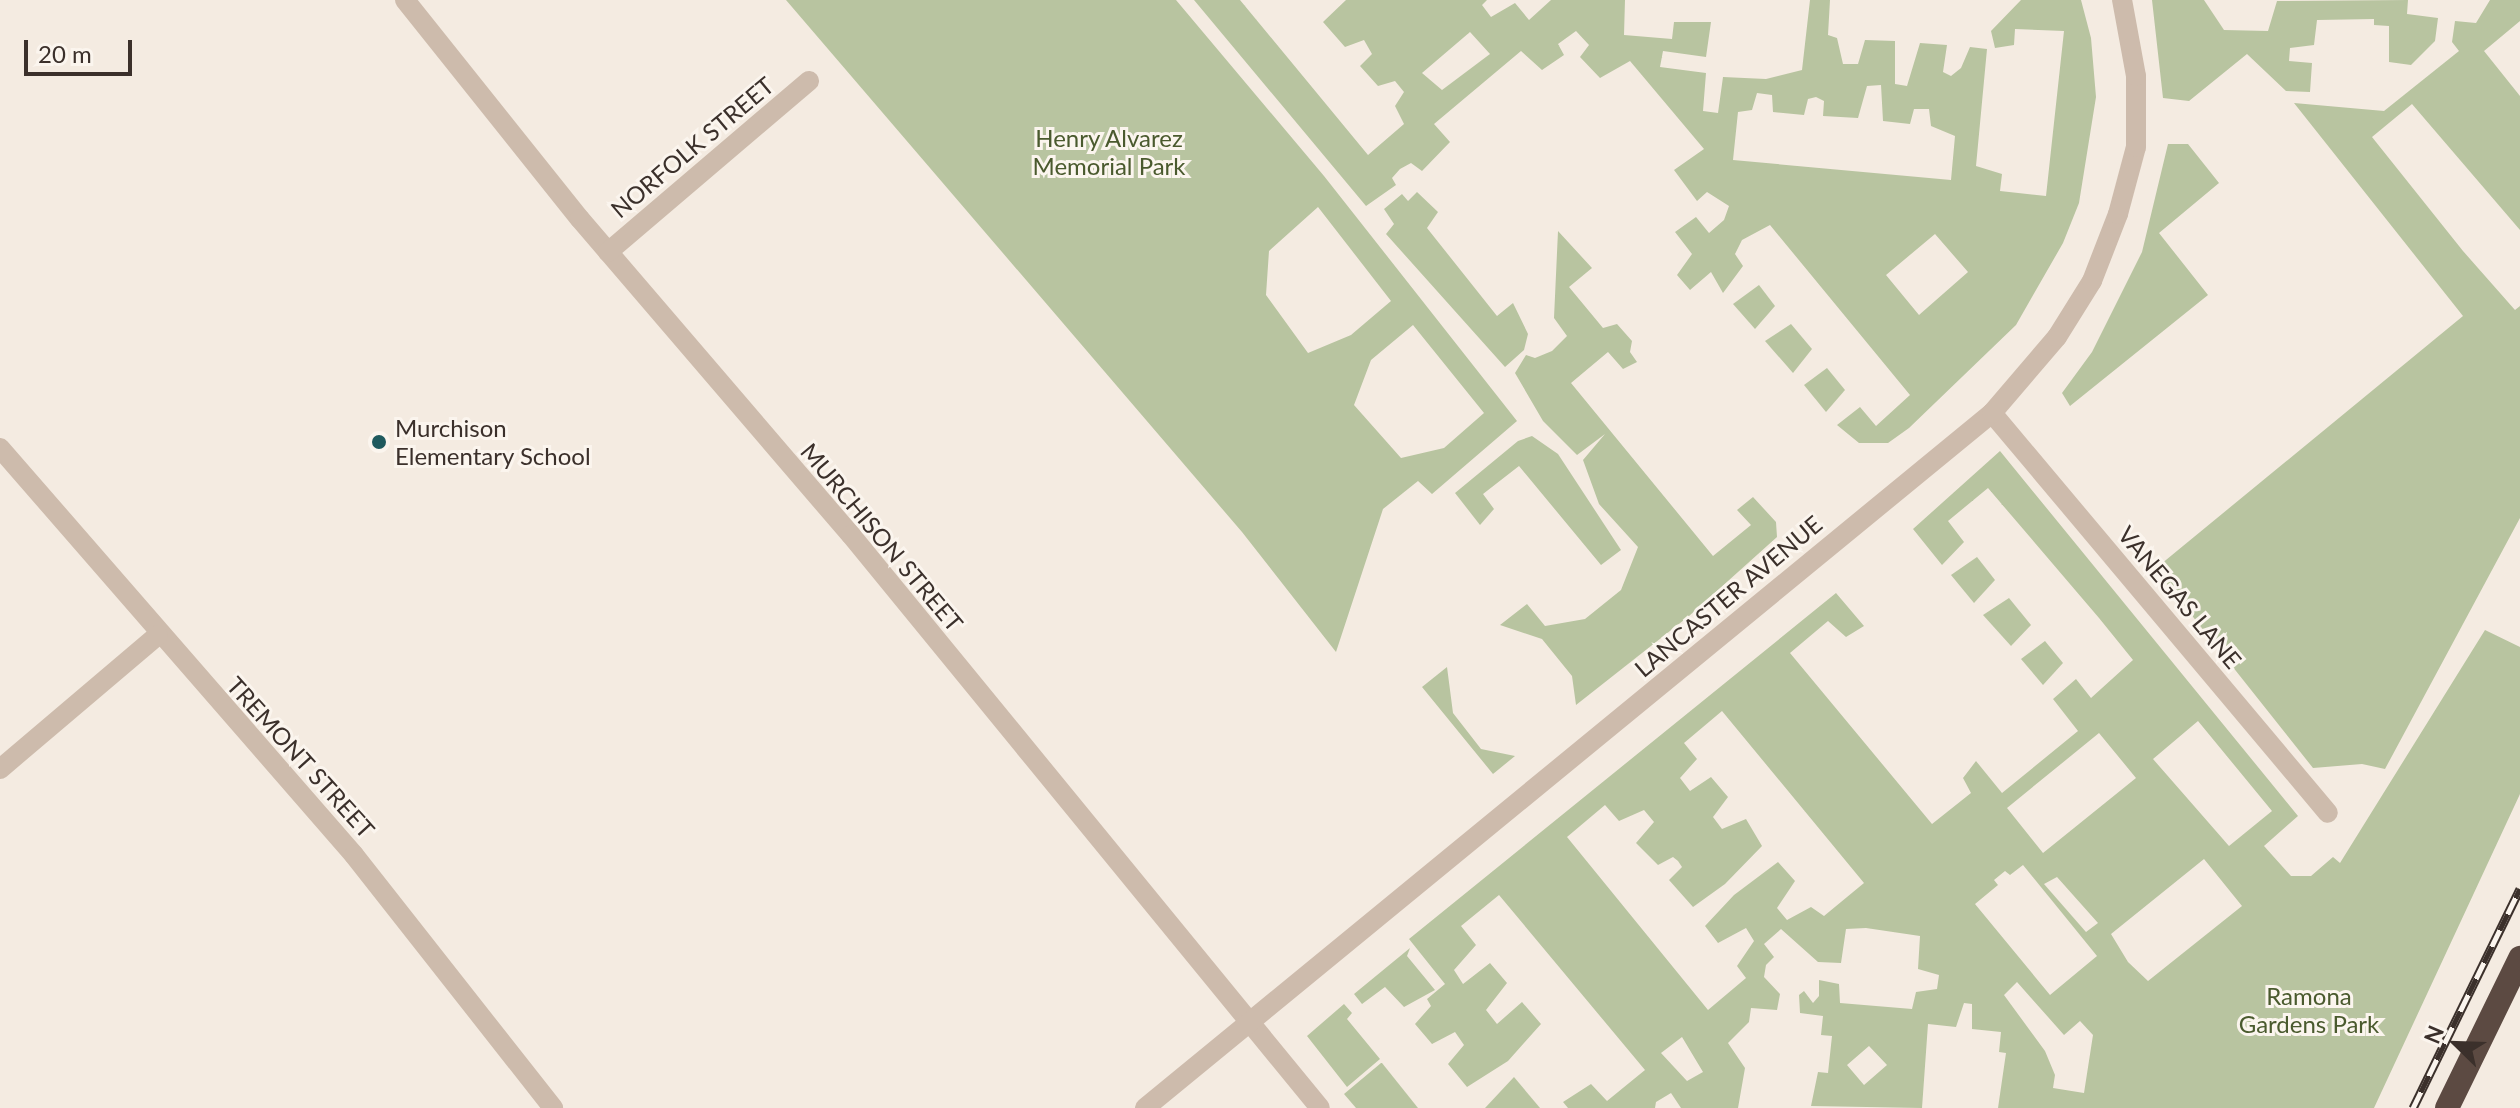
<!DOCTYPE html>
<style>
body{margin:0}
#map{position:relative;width:2520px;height:1108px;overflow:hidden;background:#f4ebe1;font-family:Lato,sans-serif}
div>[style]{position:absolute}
.green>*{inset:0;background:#b8c4a0}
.street>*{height:20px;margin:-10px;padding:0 10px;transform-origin:10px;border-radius:10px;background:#cdbbac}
.highway>*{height:24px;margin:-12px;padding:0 12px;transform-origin:12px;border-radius:12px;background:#5c4a42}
.rail>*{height:9px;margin-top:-4.5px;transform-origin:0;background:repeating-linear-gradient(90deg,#fbf5ee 0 18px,#3b302b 0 36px);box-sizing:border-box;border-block:2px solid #3b302b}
.dots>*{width:22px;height:22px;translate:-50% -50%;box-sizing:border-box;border:4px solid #fbf5ee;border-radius:50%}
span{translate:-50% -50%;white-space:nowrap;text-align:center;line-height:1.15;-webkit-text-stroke:6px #fbf5ee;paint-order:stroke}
.park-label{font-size:24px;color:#4a5a2e}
.street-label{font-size:24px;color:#3b302b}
.poi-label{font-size:24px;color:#3b302b}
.left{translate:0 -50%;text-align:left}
.north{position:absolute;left:2416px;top:1004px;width:80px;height:80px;-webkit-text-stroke:6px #fbf5ee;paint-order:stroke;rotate:293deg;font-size:22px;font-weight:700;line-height:32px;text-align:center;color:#3b302b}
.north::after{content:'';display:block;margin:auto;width:28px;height:36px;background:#3b302b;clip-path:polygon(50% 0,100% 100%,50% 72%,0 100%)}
.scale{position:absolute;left:24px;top:40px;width:108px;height:36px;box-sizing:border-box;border:4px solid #3b302b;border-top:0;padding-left:10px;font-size:24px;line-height:28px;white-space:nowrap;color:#3b302b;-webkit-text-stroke:6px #fbf5ee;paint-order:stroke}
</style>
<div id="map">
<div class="green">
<i style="clip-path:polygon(evenodd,786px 0,1176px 0,1324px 176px,1517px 421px,1432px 494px,1418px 481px,1383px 509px,1336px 652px,1242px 532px,786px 0,1318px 207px,1391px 301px,1351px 335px,1308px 353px,1266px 295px,1269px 251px,1318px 207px,786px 0,1413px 325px,1484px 413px,1444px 448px,1401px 458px,1354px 405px,1371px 360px,1413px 325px)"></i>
<i style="clip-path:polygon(evenodd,1194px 0,1240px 0,1368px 155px,1404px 124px,1395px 106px,1404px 92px,1395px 81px,1378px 86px,1360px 66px,1372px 54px,1364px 40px,1345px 47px,1323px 22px,1346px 0,1487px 0,1482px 5px,1491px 17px,1515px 3px,1529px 20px,1551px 0,1625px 0,1624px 35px,1672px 39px,1674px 22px,1711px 22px,1706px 57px,1663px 51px,1660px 67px,1706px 73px,1703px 111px,1718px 113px,1723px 77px,1766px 79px,1802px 70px,1810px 0,1830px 0,1828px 35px,1837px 38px,1843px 64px,1858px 64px,1865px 40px,1895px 41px,1895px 84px,1907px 86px,1920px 43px,1947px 45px,1943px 72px,1951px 76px,1961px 68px,1970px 47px,1987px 49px,1976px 166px,2002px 174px,2000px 191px,2046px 196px,2064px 31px,2015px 29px,2014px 45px,1995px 48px,1991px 31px,2021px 0,2081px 0,2091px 38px,2096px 97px,2079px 203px,2063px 243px,2016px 325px,1909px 428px,1888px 443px,1859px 443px,1837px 425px,1860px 407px,1876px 426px,1910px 395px,1770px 225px,1742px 240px,1735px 254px,1743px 266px,1723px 293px,1711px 272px,1690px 290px,1677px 275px,1692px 254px,1675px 232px,1696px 217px,1709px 233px,1724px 220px,1729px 206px,1707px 192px,1697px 201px,1674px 170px,1704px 149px,1630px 61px,1600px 78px,1580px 57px,1589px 45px,1576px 31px,1558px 44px,1564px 55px,1542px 70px,1521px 51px,1434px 124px,1450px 142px,1422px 171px,1411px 163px,1400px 169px,1392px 178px,1396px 185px,1366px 206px,1194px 0,1470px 32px,1490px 54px,1442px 90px,1422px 73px,1470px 32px,1194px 0,1881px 85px,1883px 121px,1910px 124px,1914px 109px,1929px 109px,1931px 126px,1955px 136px,1951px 180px,1733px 160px,1738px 112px,1752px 110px,1757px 93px,1772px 95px,1773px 112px,1804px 115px,1808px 99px,1816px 97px,1824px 101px,1823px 116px,1858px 118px,1867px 86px,1881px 85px,1194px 0,1935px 234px,1968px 272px,1919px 315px,1886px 275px,1935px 234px)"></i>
<i style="clip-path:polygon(2152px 0,2204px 0,2224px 30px,2268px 31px,2277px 1px,2408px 0,2407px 14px,2438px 18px,2435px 41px,2411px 65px,2389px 62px,2389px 26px,2374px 25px,2374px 19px,2317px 20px,2314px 45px,2290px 48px,2289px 61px,2312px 63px,2310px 92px,2286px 91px,2247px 54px,2189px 101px,2163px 98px)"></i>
<i style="clip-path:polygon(2490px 0,2520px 0,2520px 21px,2484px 51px,2520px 96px,2520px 230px,2412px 104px,2372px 137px,2463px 251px,2515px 310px,2520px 306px,2520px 518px,2385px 769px,2362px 764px,2313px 768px,2155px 569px,2463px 316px,2294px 103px,2384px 111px,2459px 51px,2452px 42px,2455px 21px,2476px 23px)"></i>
<i style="clip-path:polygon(2168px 144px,2188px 144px,2219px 183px,2159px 233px,2208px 295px,2070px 406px,2062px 393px,2092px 352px,2142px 252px)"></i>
<i style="clip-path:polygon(1417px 192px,1438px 212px,1427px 228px,1497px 316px,1513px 303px,1528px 334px,1524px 350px,1505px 367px,1386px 234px,1394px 224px,1384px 209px,1402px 194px,1408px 201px)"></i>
<i style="clip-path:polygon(1558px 231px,1592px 268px,1569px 287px,1603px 328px,1617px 324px,1632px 341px,1630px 352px,1637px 362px,1623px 369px,1608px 352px,1571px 383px,1713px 556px,1751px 525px,1737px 510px,1753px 497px,1776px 522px,1777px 537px,1689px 616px,1576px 705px,1572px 676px,1542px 639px,1500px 625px,1527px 604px,1545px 626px,1585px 619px,1621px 590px,1638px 547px,1599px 504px,1583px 460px,1605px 434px,1577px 455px,1543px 421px,1515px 373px,1526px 355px,1535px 358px,1552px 351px,1567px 336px,1554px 318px)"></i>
<i style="clip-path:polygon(1759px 285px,1775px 306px,1755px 329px,1733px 304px)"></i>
<i style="clip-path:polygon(1791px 324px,1812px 349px,1793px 373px,1765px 341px)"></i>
<i style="clip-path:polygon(1827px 368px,1845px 390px,1826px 412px,1804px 385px)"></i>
<i style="clip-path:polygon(1532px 436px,1558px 454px,1621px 550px,1601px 565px,1519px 466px,1483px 494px,1494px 509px,1480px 525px,1455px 493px,1518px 441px)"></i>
<i style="clip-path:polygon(evenodd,2000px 451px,2298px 816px,2264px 846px,2291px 876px,2311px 876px,2333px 857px,2340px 863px,2485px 630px,2520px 647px,2520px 794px,2374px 1108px,1998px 1108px,2006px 1053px,1999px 1052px,2001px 1032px,1972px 1029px,1972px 1004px,1964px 1003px,1956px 1027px,1928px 1024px,1922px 1108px,1811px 1106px,1818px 1072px,1828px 1073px,1832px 1036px,1821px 1035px,1823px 1016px,1800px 1013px,1799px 995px,1804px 991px,1813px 1003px,1819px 996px,1819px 980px,1839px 984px,1840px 1003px,1912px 1009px,1916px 992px,1937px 989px,1939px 975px,1918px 969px,1920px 936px,1866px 928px,1846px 929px,1841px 963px,1818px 962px,1781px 929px,1764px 944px,1774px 957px,1766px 965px,1764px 977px,1780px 994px,1777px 1010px,1751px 1008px,1749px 1022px,1728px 1043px,1745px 1068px,1738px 1108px,1681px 1108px,1671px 1093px,1656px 1102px,1655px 1108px,1568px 1108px,1563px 1102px,1591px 1084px,1607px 1101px,1645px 1070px,1499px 895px,1461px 926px,1476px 945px,1454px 970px,1463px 984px,1490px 963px,1507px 983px,1486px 1010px,1497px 1024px,1522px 1002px,1541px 1024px,1508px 1061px,1467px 1087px,1448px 1064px,1464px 1045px,1455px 1032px,1432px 1044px,1415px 1024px,1431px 1006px,1427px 999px,1445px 984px,1409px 939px,1836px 593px,1864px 626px,1846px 637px,1828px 621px,1790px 653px,1932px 824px,1971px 793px,1963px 778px,1976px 761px,2002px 793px,2078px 731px,2053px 699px,2076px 679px,2091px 698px,2133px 660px,2099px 618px,1988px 488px,1948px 521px,1964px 542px,1942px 565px,1913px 529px,2000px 451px,1722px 711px,1864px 883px,1824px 916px,1811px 907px,1787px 920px,1777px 908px,1795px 881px,1778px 862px,1734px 895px,1705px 926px,1718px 943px,1746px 928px,1754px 941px,1737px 966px,1746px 978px,1708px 1010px,1567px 837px,1605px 805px,1619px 821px,1644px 810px,1654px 822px,1636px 843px,1658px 865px,1673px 857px,1678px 861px,1682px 867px,1669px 880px,1693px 907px,1725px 884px,1762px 846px,1746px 819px,1722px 829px,1713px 817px,1728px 797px,1711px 777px,1690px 791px,1680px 778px,1697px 759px,1684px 743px,1722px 711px,2000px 451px,2198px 721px,2272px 811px,2229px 846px,2153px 759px,2198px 721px,2000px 451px,2099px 733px,2136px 778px,2043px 853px,2007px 808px,2099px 733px,2000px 451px,2204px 859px,2242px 906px,2148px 981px,2128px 962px,2111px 934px,2204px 859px,2000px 451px,2023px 865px,2097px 956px,2050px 995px,1975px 904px,1998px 885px,1994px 880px,2005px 871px,2010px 875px,2023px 865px,2000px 451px,2057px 877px,2098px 923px,2086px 932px,2044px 884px,2057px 877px,2000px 451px,2017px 982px,2064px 1035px,2080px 1021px,2093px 1035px,2084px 1093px,2053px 1088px,2055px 1075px,2045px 1051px,2004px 995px,2017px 982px,2000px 451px,1682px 1037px,1703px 1072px,1687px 1081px,1661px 1053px,1682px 1037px,2000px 451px,1869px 1046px,1887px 1065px,1864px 1085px,1847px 1065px,1869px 1046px)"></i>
<i style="clip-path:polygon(1977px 557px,1995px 580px,1974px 603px,1951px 575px)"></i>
<i style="clip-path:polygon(2009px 598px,2031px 625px,2011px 646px,1983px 615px)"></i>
<i style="clip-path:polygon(2045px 641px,2063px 663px,2043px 685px,2021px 659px)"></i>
<i style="clip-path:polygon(1447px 667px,1453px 713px,1481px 749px,1515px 756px,1493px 774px,1422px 687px)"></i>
<i style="clip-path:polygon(1410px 948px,1407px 956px,1435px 990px,1404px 1007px,1385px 987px,1362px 1004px,1354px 994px)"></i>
<i style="clip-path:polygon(1344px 1004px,1352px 1013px,1347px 1019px,1380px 1059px,1347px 1087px,1307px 1036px)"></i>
<i style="clip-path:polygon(1381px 1063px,1382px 1063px,1418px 1108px,1356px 1108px,1344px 1094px)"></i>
<i style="clip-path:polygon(1514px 1077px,1540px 1108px,1485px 1108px)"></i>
</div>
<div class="street">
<i style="left:405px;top:0;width:280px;rotate:51.4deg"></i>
<i style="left:580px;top:219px;width:416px;rotate:49.4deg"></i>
<i style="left:851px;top:535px;width:740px;rotate:50.7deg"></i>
<i style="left:608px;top:252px;width:264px;rotate:-40.4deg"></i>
<i style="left:1992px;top:413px;width:522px;rotate:49.97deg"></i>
<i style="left:0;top:448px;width:539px;rotate:48.98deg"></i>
<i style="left:354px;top:855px;width:322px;rotate:51.8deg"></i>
<i style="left:0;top:769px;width:207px;rotate:-40.3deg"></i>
<i style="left:1145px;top:1108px;width:1096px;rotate:-39.37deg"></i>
<i style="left:1992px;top:413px;width:100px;rotate:-49.5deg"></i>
<i style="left:2057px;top:337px;width:66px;rotate:-58deg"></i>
<i style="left:2092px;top:281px;width:72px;rotate:-68.8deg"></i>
<i style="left:2118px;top:214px;width:69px;rotate:-75deg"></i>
<i style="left:2136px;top:147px;width:71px;rotate:-90deg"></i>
<i style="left:2136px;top:76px;width:77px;rotate:-100.4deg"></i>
</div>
<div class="highway">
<i style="left:2447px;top:1108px;width:167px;rotate:-64deg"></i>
</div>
<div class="rail">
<i style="left:2413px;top:1108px;width:244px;rotate:-64deg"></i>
</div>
<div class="dots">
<i style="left:379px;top:442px;background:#1f5a5e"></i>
</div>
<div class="park-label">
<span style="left:1109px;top:152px">Henry Alvarez<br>Memorial Park</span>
<span style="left:2309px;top:1010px">Ramona<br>Gardens Park</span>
</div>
<div class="street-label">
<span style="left:692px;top:147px;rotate:-40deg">NORFOLK STREET</span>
<span style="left:882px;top:537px;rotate:50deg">MURCHISON STREET</span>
<span style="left:1728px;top:596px;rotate:-40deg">LANCASTER AVENUE</span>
<span style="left:2180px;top:597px;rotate:50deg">VANEGAS LANE</span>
<span style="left:301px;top:757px;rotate:48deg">TREMONT STREET</span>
</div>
<div class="poi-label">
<span class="left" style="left:395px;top:442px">Murchison<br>Elementary School</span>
</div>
<div class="north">N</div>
<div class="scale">20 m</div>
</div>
